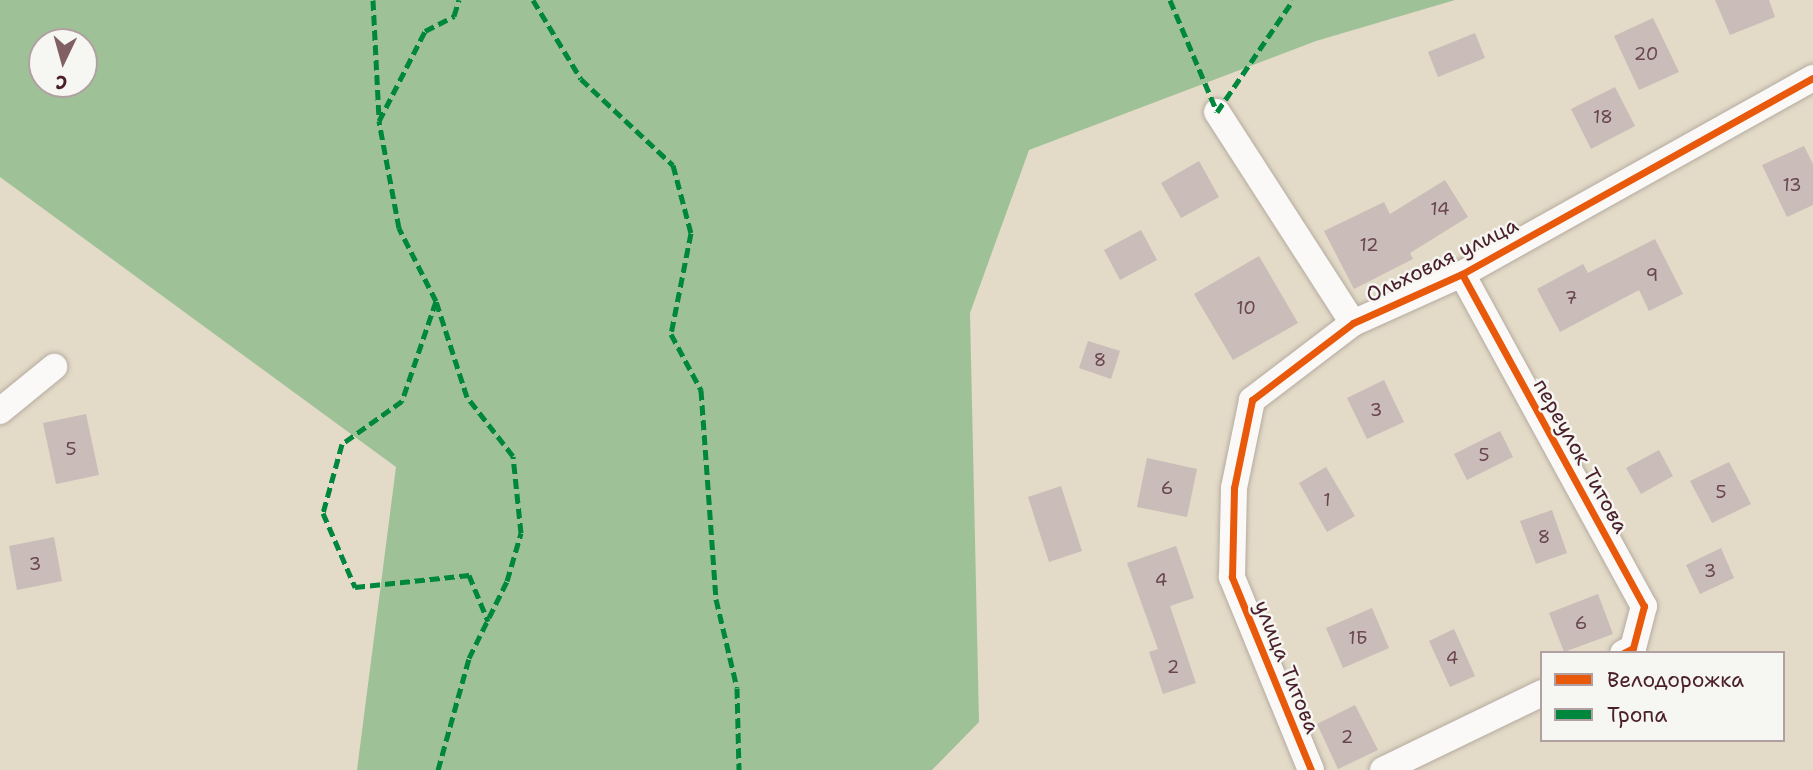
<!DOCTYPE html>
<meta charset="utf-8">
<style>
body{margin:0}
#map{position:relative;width:1813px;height:770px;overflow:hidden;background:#e3dac7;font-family:"Shantell Sans",sans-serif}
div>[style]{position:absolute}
.forest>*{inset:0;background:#9fc197}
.building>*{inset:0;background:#cabcb8}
.roads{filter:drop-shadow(0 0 2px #b5aba0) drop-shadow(0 0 2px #b5aba0)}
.minor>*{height:26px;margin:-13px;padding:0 13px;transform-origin:13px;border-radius:13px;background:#fbf9f7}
.quiet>*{height:5px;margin-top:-2.5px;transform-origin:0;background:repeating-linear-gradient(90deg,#00873e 0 10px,transparent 0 15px)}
.cycleway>*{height:7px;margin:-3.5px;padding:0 3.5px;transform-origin:3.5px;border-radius:3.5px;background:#e8590c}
span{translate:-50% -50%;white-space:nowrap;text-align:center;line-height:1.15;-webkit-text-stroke:5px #f6f6f2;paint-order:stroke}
.number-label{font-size:18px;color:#6a464e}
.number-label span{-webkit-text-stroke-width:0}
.street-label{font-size:21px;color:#4a1f2b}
.legend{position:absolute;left:1540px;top:651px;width:245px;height:91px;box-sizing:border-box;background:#f6f6f2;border:2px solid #b1a0a2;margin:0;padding:9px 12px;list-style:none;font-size:21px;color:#4a1f2b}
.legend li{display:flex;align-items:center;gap:14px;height:35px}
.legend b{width:35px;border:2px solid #b1a0a2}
.north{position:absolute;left:28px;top:28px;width:70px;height:70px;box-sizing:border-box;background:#f6f6f2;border:2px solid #b1a0a2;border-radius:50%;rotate:185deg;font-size:19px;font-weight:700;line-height:28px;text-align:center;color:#4a1f2b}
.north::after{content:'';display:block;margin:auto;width:24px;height:32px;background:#806062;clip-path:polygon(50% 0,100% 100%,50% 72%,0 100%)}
</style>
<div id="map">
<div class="forest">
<i style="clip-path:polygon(evenodd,0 0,1455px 0,1316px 41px,1029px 150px,970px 313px,979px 722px,932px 770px,357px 770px,396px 467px,0 177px,0 0,42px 42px,84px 42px,84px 84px,42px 84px,42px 42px)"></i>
</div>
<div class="building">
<i style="clip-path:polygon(1715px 0,1769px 0,1775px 17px,1730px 35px)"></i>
<i style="clip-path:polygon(1653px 18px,1679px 72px,1639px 90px,1614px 36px)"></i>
<i style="clip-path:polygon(1475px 33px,1485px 58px,1438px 77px,1428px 52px)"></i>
<i style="clip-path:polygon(1615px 87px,1635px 126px,1591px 149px,1571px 109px)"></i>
<i style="clip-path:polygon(1804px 146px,1813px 164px,1813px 205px,1787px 217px,1762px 165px)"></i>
<i style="clip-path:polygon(1199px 161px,1219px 197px,1181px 218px,1161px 183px)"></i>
<i style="clip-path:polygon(1445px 180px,1468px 217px,1410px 253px,1413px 259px,1354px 289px,1324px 231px,1384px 202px,1390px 214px)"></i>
<i style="clip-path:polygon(1141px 230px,1157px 260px,1120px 280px,1104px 250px)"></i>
<i style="clip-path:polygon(1655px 239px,1683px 294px,1649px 311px,1639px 290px,1560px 332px,1537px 289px,1583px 264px,1588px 273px)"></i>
<i style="clip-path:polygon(1259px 256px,1298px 323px,1233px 360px,1194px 294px)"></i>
<i style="clip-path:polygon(1088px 341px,1120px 351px,1111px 379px,1079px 368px)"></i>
<i style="clip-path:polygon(1384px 380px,1404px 422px,1367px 439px,1347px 398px)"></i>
<i style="clip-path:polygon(86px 414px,99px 475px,56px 484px,43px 423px)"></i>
<i style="clip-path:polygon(1500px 431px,1513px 457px,1467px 480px,1454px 454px)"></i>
<i style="clip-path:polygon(1659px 450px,1673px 476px,1641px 494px,1626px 468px)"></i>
<i style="clip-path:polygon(1147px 458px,1197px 469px,1187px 517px,1137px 507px)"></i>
<i style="clip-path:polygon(1729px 462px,1751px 504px,1712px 523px,1690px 481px)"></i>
<i style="clip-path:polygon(1326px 467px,1355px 516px,1327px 532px,1299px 483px)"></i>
<i style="clip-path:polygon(1061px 486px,1082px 551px,1049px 562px,1028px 497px)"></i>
<i style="clip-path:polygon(1552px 510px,1567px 553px,1536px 564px,1520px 521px)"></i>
<i style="clip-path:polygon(54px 537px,62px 581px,17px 590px,9px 546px)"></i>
<i style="clip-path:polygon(1176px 546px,1194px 598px,1170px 606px,1196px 683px,1163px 694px,1149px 652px,1158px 649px,1127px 563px)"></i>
<i style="clip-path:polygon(1721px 548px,1734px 578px,1700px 594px,1686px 565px)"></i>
<i style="clip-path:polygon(1598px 594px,1613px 634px,1564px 652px,1549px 613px)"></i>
<i style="clip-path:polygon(1372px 608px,1389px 648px,1343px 668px,1326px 628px)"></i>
<i style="clip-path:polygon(1454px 629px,1475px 676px,1450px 687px,1429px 641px)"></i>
<i style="clip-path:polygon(1355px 705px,1378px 750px,1338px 769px,1317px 724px)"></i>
</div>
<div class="roads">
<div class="minor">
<i style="left:1217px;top:112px;width:251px;rotate:57.2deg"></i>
<i style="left:1462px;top:274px;width:379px;rotate:61.3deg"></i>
<i style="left:1644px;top:606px;width:43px;rotate:104.7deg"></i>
<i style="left:1633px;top:648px;width:11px;rotate:153deg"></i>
<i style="left:0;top:411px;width:70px;rotate:-39.2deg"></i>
<i style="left:1311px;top:770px;width:209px;rotate:-112.3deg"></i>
<i style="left:1232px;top:577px;width:89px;rotate:-88.7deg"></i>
<i style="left:1234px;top:488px;width:90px;rotate:-78.4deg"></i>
<i style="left:1252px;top:400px;width:127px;rotate:-37.3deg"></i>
<i style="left:1353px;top:323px;width:120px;rotate:-24.2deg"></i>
<i style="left:1462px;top:274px;width:402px;rotate:-29.2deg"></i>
<i style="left:1383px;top:770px;width:177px;rotate:-25.8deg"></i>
</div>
</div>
<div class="quiet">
<i style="left:373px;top:0;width:117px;rotate:87.1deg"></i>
<i style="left:533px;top:0;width:92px;rotate:58.7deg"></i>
<i style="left:581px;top:79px;width:126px;rotate:43.1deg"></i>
<i style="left:673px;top:165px;width:70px;rotate:75.2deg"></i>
<i style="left:691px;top:233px;width:103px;rotate:101.2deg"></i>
<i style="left:671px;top:334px;width:64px;rotate:61.8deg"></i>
<i style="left:701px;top:390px;width:210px;rotate:85.9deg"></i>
<i style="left:716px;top:599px;width:91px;rotate:76.7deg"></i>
<i style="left:737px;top:688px;width:82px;rotate:88.6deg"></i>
<i style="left:1170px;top:0;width:121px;rotate:67.2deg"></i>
<i style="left:1217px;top:112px;width:135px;rotate:-55.8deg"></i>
<i style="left:436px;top:301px;width:106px;rotate:108.8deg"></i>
<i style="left:402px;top:401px;width:74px;rotate:144.4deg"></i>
<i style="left:342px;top:444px;width:72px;rotate:105.4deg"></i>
<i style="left:323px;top:513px;width:81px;rotate:66.6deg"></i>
<i style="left:355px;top:587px;width:115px;rotate:-6deg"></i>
<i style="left:469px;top:575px;width:50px;rotate:67.6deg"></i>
<i style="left:438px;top:770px;width:116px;rotate:-74.5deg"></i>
<i style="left:469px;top:658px;width:86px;rotate:-63.7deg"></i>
<i style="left:507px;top:581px;width:50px;rotate:-73.7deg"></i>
<i style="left:521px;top:533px;width:77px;rotate:-95.9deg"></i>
<i style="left:513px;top:456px;width:75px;rotate:-127.9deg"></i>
<i style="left:467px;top:397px;width:101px;rotate:-107.9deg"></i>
<i style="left:436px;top:301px;width:82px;rotate:-116.9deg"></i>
<i style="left:399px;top:228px;width:109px;rotate:-100.6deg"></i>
<i style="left:379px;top:121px;width:101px;rotate:-62.9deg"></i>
<i style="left:425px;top:31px;width:33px;rotate:-27deg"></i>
<i style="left:454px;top:16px;width:17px;rotate:-73deg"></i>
</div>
<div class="cycleway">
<i style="left:1462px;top:274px;width:379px;rotate:61.3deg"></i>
<i style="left:1644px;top:606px;width:43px;rotate:104.7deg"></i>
<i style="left:1633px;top:648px;width:11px;rotate:153deg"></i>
<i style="left:1311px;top:770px;width:209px;rotate:-112.3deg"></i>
<i style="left:1232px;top:577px;width:89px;rotate:-88.7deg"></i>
<i style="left:1234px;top:488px;width:90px;rotate:-78.4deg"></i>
<i style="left:1252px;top:400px;width:127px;rotate:-37.3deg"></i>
<i style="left:1353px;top:323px;width:120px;rotate:-24.2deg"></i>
<i style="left:1462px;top:274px;width:402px;rotate:-29.2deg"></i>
</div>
<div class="number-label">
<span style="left:1646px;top:54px">20</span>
<span style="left:1603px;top:117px">18</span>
<span style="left:1792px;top:185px">13</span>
<span style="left:1440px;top:209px">14</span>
<span style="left:1369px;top:245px">12</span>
<span style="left:1652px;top:275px">9</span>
<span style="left:1571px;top:298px">7</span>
<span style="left:1246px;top:308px">10</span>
<span style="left:1100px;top:360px">8</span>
<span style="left:1376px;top:410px">3</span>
<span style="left:71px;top:449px">5</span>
<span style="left:1484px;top:455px">5</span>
<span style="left:1167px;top:488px">6</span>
<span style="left:1721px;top:492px">5</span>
<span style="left:1327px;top:500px">1</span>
<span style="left:1544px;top:537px">8</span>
<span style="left:35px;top:564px">3</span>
<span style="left:1710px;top:571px">3</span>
<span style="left:1161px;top:580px">4</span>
<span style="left:1581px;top:623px">6</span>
<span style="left:1358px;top:638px">1Б</span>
<span style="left:1452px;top:658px">4</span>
<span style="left:1173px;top:667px">2</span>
<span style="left:1347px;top:737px">2</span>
</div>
<div class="street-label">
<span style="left:1442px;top:260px;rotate:-26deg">Ольховая улица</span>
<span style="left:1581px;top:456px;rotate:61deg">переулок Титова</span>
<span style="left:1287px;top:667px;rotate:68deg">улица Титова</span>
</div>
<ul class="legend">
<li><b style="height:9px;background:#e8590c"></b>Велодорожка</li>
<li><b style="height:9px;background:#00873e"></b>Тропа</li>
</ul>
<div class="north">С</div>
</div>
